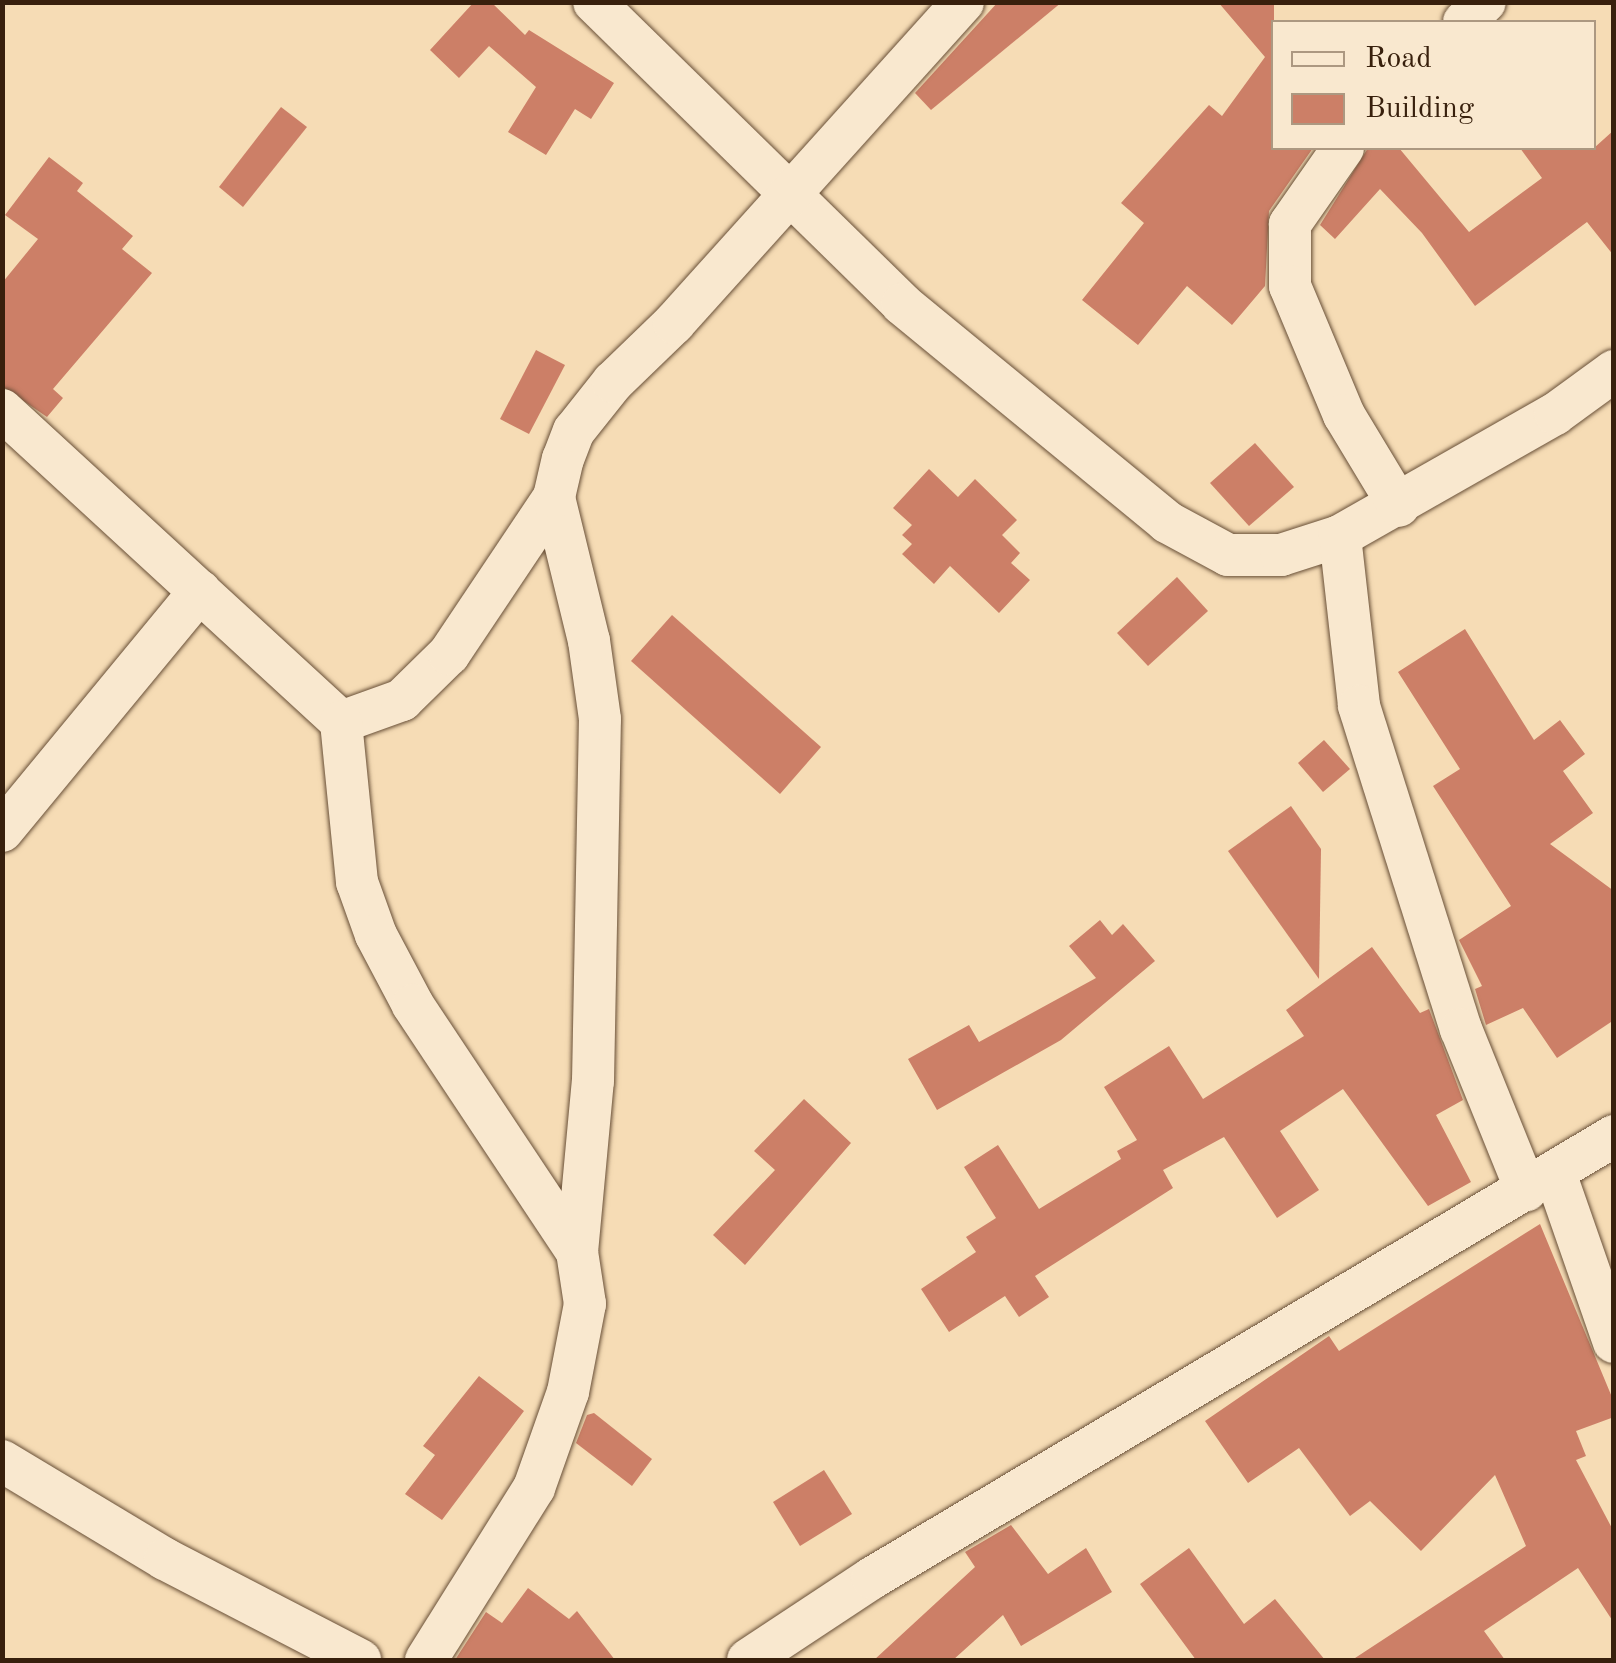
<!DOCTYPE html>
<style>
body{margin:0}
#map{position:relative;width:1616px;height:1663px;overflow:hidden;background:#f6dcb5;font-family:"Old Standard TT",serif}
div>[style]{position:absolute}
.building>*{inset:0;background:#cc7f67}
.roads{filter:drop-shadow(0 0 2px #684f37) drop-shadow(0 0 2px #684f37)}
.street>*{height:42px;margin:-21px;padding:0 21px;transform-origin:21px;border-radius:21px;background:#f9e8cf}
span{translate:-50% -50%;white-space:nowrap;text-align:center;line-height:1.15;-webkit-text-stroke:10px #f9e8cf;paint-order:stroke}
.frame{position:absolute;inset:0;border:5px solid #38200d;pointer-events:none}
.legend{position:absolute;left:1271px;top:20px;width:325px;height:130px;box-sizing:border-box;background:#f9e8cf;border:2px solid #ac9881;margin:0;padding:12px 18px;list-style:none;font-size:30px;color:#38200d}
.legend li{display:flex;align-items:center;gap:20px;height:50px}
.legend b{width:50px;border:2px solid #ac9881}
</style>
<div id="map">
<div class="building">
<i style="clip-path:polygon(474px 2px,491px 2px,525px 35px,529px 30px,614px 83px,591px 119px,575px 109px,546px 155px,508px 132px,536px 87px,489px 46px,459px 78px,430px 50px)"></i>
<i style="clip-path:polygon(998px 2px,1062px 2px,931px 110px,915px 93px)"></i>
<i style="clip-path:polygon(1218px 2px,1274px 2px,1274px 148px,1313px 148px,1269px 211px,1265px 286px,1232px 325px,1187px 286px,1138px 345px,1082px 300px,1144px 223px,1121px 203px,1209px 105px,1222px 116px,1265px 57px)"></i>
<i style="clip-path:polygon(281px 107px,307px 127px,243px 207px,219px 187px)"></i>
<i style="clip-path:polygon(1614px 130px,1614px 256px,1587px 222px,1475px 306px,1422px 233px,1380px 189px,1335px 239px,1320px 225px,1368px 148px,1399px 148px,1469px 232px,1542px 178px,1520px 148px,1594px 148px)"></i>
<i style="clip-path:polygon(49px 157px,83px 183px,77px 191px,133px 236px,122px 249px,152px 273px,53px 389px,63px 398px,47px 417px,2px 386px,2px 283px,38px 239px,5px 215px)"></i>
<i style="clip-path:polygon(536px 350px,565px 365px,529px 434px,500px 419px)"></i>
<i style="clip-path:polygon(1255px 443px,1294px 487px,1249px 526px,1210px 483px)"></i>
<i style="clip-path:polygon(929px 469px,958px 497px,975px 479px,1017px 520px,1002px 535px,1020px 553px,1011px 563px,1030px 580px,999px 613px,950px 566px,934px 584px,902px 554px,912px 544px,902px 535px,912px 525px,893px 508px)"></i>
<i style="clip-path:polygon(1177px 577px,1208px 611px,1148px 666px,1117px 633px)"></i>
<i style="clip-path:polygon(672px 615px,821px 747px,780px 794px,631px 661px)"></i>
<i style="clip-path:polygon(1465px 629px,1534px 740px,1560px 720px,1585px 754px,1563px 771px,1593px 813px,1550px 844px,1614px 891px,1614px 1020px,1557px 1058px,1523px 1008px,1486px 1025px,1475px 989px,1482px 986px,1459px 940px,1511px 906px,1433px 786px,1460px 769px,1398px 672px)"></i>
<i style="clip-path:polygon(1324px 740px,1350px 769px,1323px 792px,1298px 763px)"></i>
<i style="clip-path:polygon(1291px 806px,1321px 849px,1319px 979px,1228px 851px)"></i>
<i style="clip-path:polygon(1100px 920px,1112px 935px,1123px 924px,1155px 961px,1061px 1040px,937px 1110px,908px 1059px,969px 1025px,979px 1042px,1096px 978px,1069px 946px)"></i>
<i style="clip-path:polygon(1372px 947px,1420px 1013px,1429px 1009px,1463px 1100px,1436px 1115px,1471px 1182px,1428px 1206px,1343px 1089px,1280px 1131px,1319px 1190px,1277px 1218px,1224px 1137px,1163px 1170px,1173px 1188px,1035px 1276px,1049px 1297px,1019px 1317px,1005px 1296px,949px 1332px,921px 1289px,976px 1252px,966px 1237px,996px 1218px,964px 1167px,998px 1145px,1039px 1209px,1121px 1159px,1117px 1151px,1137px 1140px,1104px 1087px,1169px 1046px,1203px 1099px,1304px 1036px,1286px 1010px)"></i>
<i style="clip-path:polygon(804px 1099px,851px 1143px,745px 1265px,713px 1235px,775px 1170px,754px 1151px)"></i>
<i style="clip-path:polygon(1540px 1224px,1614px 1402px,1614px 1417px,1576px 1431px,1586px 1456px,1576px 1460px,1614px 1532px,1614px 1623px,1578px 1568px,1484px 1631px,1505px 1660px,1352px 1660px,1526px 1546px,1495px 1475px,1421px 1551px,1370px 1501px,1350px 1516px,1299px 1448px,1248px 1483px,1205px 1421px,1329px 1336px,1339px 1351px)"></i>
<i style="clip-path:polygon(479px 1376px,524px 1411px,442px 1520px,405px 1494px,435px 1455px,423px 1446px)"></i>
<i style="clip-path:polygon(594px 1413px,652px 1459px,632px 1486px,576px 1443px,587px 1415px)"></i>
<i style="clip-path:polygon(824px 1470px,852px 1514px,800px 1546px,773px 1502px)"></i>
<i style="clip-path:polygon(1011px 1525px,1048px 1574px,1086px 1548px,1112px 1592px,1021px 1646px,1003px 1615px,953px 1660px,874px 1660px,975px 1567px,965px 1552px)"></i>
<i style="clip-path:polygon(1189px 1548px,1244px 1624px,1275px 1599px,1325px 1660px,1196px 1660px,1140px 1584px)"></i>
<i style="clip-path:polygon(528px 1588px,569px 1619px,577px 1611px,615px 1660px,455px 1660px,486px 1612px,502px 1623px)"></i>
</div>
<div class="roads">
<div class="street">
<i style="left:594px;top:2px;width:431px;rotate:44.4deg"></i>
<i style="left:902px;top:304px;width:343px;rotate:39.4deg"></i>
<i style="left:1167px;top:522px;width:69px;rotate:28.4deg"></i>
<i style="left:1228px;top:555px;width:53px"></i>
<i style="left:1281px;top:555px;width:62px;rotate:-17.9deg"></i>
<i style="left:1340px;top:536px;width:247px;rotate:-29.6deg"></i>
<i style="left:1555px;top:414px;width:73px;rotate:-36.1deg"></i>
<i style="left:1464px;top:22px;width:29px;rotate:-44deg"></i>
<i style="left:1343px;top:148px;width:93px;rotate:124.9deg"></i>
<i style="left:1290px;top:224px;width:62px;rotate:90deg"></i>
<i style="left:1290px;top:286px;width:140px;rotate:67.3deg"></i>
<i style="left:1344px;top:415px;width:106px;rotate:58.9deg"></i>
<i style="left:2px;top:410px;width:461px;rotate:42.6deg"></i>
<i style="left:341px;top:722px;width:65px;rotate:-19.8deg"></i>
<i style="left:402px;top:700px;width:66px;rotate:-44.4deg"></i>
<i style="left:449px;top:654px;width:189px;rotate:-56.2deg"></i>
<i style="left:1340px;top:536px;width:171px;rotate:83.6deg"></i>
<i style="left:1359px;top:706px;width:339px;rotate:72.5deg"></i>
<i style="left:1461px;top:1029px;width:174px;rotate:68deg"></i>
<i style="left:341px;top:722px;width:161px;rotate:84.3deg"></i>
<i style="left:357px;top:882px;width:56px;rotate:70.3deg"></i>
<i style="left:376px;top:935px;width:79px;rotate:62.1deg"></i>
<i style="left:413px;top:1005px;width:296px;rotate:56.4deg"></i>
<i style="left:2px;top:831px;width:311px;rotate:-50.5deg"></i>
<i style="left:1555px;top:1173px;width:179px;rotate:70.8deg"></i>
<i style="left:2px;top:1461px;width:190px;rotate:31deg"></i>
<i style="left:165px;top:1559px;width:220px;rotate:27.4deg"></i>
<i style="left:426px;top:1660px;width:203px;rotate:-57.9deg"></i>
<i style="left:534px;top:1488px;width:102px;rotate:-70.5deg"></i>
<i style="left:568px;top:1392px;width:90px;rotate:-79.1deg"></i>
<i style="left:585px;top:1304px;width:53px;rotate:-98.7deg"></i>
<i style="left:577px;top:1252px;width:172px;rotate:-84.7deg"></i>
<i style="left:593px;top:1081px;width:362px;rotate:-88.9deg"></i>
<i style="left:600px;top:719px;width:79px;rotate:-98deg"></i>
<i style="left:589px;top:641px;width:148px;rotate:-103.7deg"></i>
<i style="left:554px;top:497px;width:39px;rotate:-77deg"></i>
<i style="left:563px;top:459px;width:30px;rotate:-69deg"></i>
<i style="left:574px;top:431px;width:63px;rotate:-51.5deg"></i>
<i style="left:613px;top:382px;width:85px;rotate:-44deg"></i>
<i style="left:674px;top:323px;width:432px;rotate:-48deg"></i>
<i style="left:748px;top:1660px;width:149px;rotate:-33.5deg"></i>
<i style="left:872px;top:1578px;width:864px;rotate:-30.78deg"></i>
</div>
</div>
<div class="frame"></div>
<ul class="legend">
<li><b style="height:12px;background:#f9e8cf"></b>Road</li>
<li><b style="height:28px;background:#cc7f67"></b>Building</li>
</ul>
</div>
